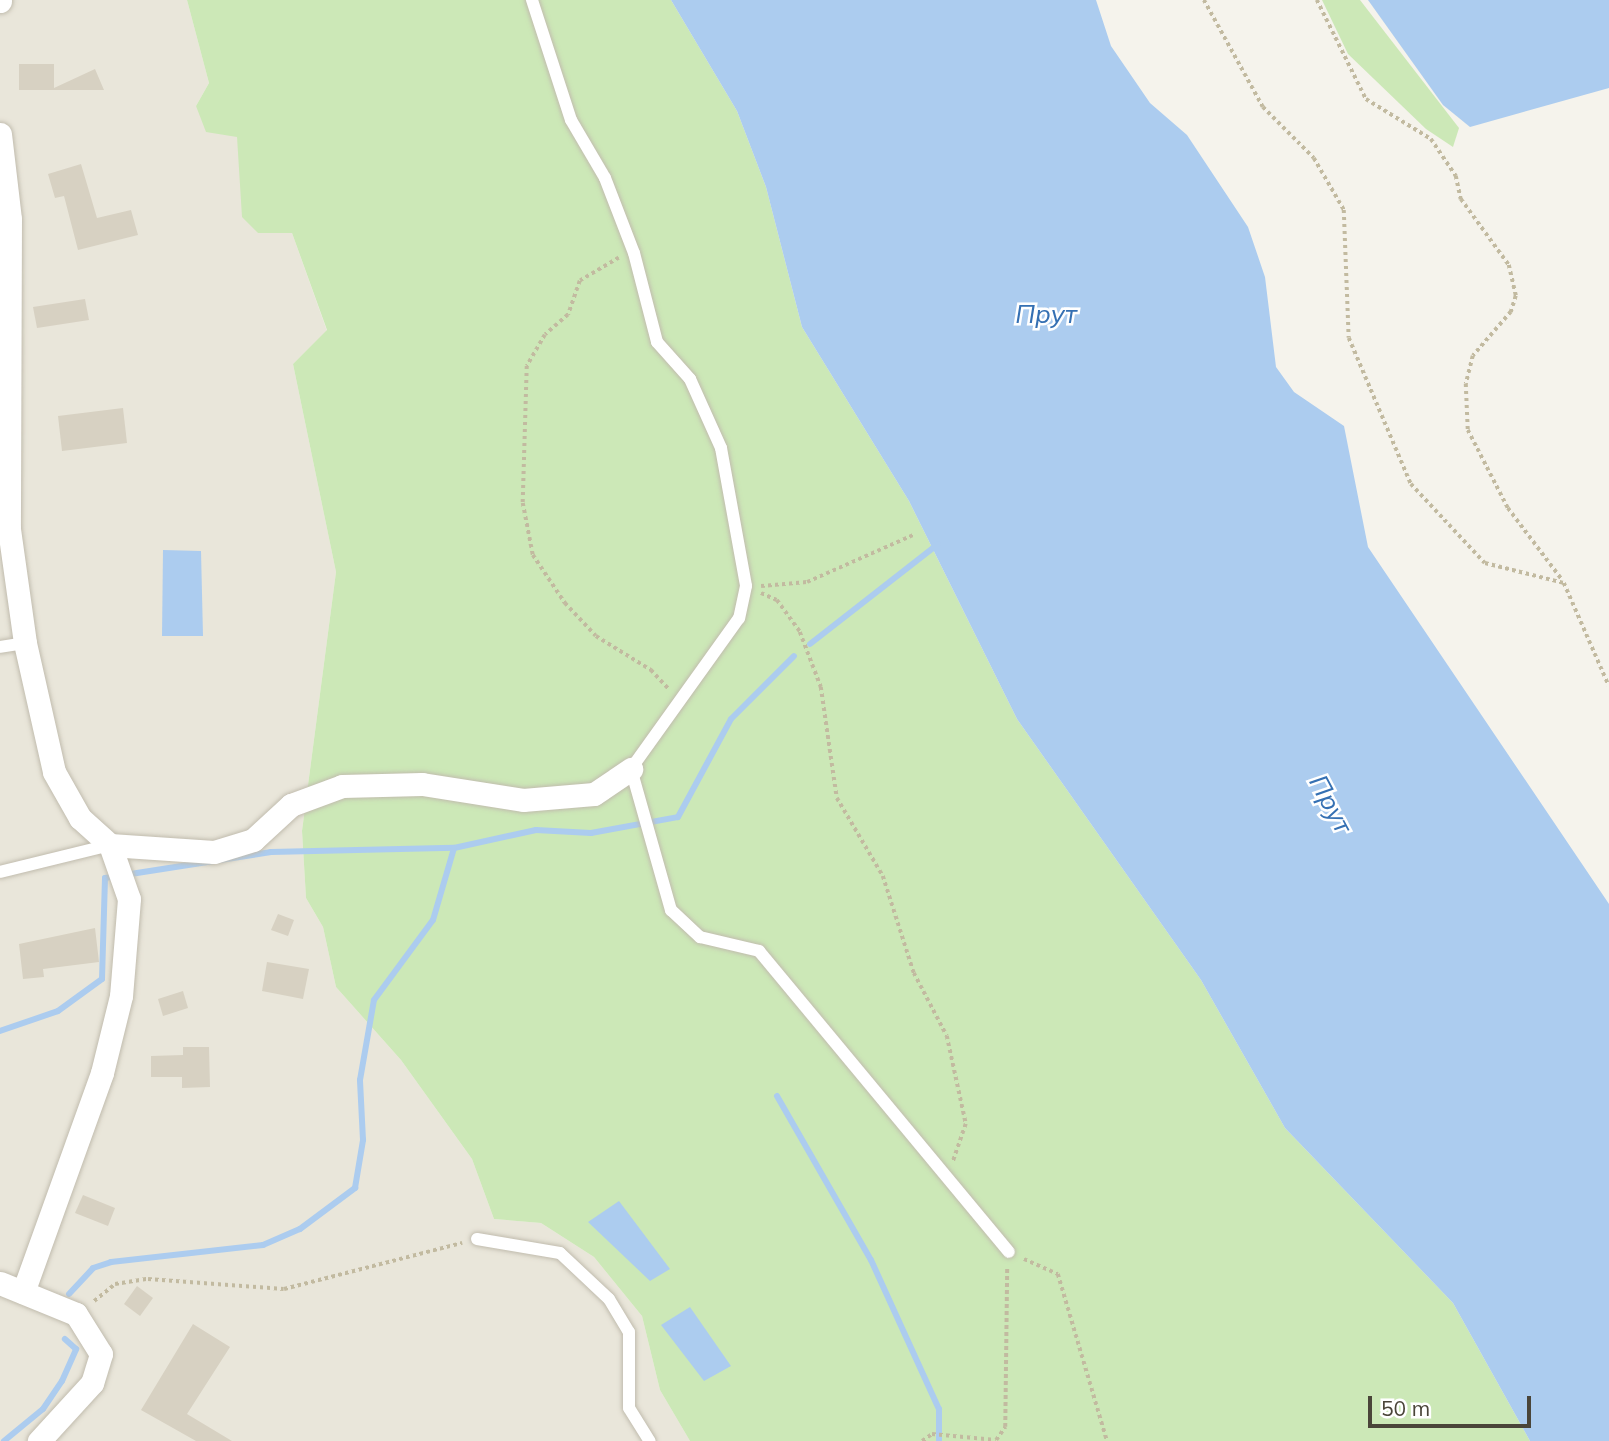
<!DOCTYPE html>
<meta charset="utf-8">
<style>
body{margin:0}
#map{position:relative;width:1609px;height:1441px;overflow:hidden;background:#f5f3ec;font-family:Mulish,sans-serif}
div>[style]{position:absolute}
.residential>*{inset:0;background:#e9e6da}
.green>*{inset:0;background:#cce8b7}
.water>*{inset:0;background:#acccef}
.stream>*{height:6px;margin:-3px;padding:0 3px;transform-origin:3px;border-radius:3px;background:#acccef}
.building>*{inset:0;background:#d7d1c2}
.path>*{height:3.5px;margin-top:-1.75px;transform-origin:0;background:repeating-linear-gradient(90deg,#c2baa0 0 3.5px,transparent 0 7px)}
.roads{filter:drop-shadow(0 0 2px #c1bcae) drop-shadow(0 0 2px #c1bcae)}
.lane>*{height:12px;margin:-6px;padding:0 6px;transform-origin:6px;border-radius:6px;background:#fff}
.street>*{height:23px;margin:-11.5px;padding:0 11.5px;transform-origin:11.5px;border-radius:11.5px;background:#fff}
span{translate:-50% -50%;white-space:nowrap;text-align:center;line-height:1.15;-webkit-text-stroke:5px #fff;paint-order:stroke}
.water-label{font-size:26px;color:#3570b3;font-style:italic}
.scale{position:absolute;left:1368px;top:1396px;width:163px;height:32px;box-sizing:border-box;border:4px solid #4a4539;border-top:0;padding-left:9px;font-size:21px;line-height:24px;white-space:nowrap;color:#4a4539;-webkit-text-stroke:5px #fff;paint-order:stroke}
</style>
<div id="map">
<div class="residential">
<i style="clip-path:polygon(0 0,187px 0,209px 83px,196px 106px,237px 137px,258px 233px,292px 233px,327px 331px,293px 364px,336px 572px,302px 831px,306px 898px,323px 927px,336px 987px,401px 1060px,472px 1159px,494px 1219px,541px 1223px,594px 1257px,642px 1316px,660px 1390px,690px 1441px,0 1441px)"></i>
</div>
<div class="green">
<i style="clip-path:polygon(187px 0,671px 0,737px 111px,766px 187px,802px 327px,909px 501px,1017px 719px,1201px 980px,1285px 1128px,1453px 1303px,1530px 1441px,690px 1441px,660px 1390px,642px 1316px,594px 1257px,541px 1223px,494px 1219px,472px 1159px,401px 1060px,336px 987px,323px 927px,306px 898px,302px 831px,336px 572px,293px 364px,327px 330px,292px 233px,258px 233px,242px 217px,237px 137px,206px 132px,196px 106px,209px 83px)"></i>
<i style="clip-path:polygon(1322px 0,1360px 0,1459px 128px,1453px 147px,1426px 129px,1348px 54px)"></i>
</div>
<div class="water">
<i style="clip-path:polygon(671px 0,1096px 0,1111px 46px,1150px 103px,1187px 135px,1248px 227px,1265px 277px,1276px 367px,1294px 392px,1344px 426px,1368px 547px,1609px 904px,1609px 1441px,1530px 1441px,1453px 1303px,1285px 1128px,1201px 980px,1017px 719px,909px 501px,802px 327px,766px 187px,737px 111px)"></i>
<i style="clip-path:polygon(1368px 0,1609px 0,1609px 88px,1470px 127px,1443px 105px)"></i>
<i style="clip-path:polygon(163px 550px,201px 551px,203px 636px,162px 636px)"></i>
<i style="clip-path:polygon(619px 1201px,670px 1269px,650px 1281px,588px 1222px)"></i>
<i style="clip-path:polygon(690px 1307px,731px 1366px,704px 1381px,661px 1325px)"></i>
</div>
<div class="stream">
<i style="left:810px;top:644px;width:162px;rotate:-38deg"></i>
<i style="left:0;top:1031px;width:61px;rotate:-19deg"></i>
<i style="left:58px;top:1011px;width:54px;rotate:-36deg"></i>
<i style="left:102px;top:979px;width:101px;rotate:-88.3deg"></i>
<i style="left:105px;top:878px;width:168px;rotate:-8.9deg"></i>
<i style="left:271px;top:852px;width:183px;rotate:-1.3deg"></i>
<i style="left:454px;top:848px;width:84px;rotate:-12.4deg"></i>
<i style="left:536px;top:830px;width:55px;rotate:3.1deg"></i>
<i style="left:591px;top:833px;width:88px;rotate:-10.4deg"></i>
<i style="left:678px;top:817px;width:111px;rotate:-61.6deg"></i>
<i style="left:731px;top:719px;width:89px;rotate:-45deg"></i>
<i style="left:777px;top:1096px;width:189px;rotate:60.2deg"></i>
<i style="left:871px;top:1260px;width:164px;rotate:65.5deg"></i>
<i style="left:939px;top:1409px;width:32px;rotate:90deg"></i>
<i style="left:69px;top:1294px;width:35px;rotate:-47deg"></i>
<i style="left:93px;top:1268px;width:19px;rotate:-18deg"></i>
<i style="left:111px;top:1262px;width:153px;rotate:-6.4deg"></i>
<i style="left:263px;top:1245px;width:40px;rotate:-23.4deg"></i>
<i style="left:300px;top:1229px;width:69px;rotate:-36.7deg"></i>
<i style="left:355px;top:1188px;width:49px;rotate:-80.5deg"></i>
<i style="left:363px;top:1140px;width:60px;rotate:-92.9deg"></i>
<i style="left:360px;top:1080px;width:81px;rotate:-80.1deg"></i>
<i style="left:374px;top:1000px;width:99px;rotate:-53.6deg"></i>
<i style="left:433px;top:920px;width:75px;rotate:-73.7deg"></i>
<i style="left:4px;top:1441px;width:50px;rotate:-39.4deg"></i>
<i style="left:43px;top:1409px;width:34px;rotate:-56deg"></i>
<i style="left:62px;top:1381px;width:35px;rotate:-66deg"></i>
<i style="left:76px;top:1349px;width:15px;rotate:-138deg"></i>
</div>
<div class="building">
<i style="clip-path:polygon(19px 64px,54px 64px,54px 88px,95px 69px,104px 90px,19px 90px)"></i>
<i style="clip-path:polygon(81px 164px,97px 218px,131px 210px,138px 235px,78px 250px,64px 196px,55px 198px,48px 174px)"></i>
<i style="clip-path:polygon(85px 299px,89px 320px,37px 328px,33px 307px)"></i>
<i style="clip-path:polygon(123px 408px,127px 443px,62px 451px,58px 416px)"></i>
<i style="clip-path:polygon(278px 914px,294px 920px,288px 936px,271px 930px)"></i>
<i style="clip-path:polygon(95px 928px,99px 962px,43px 969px,44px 977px,23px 979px,19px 944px)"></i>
<i style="clip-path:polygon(267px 962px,309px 969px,303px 999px,262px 991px)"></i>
<i style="clip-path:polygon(183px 991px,188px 1008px,163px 1016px,158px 999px)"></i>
<i style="clip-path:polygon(183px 1047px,209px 1047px,210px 1087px,182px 1088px,182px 1077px,151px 1077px,151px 1056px,183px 1055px)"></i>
<i style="clip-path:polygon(83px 1195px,115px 1208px,108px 1226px,75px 1213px)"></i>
<i style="clip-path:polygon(137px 1286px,153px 1298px,140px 1316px,124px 1304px)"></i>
<i style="clip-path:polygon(193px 1324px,230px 1347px,187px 1414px,232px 1441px,196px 1441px,141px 1410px)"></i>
</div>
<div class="path">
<i style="left:1204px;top:0;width:122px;rotate:61.1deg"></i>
<i style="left:1263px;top:107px;width:72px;rotate:45deg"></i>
<i style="left:1314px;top:158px;width:60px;rotate:60deg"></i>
<i style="left:1344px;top:210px;width:128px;rotate:87.8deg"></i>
<i style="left:1349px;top:338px;width:159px;rotate:67deg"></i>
<i style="left:1411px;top:484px;width:108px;rotate:46.9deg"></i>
<i style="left:1485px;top:563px;width:81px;rotate:14.2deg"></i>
<i style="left:1564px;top:583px;width:112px;rotate:66.4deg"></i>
<i style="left:1317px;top:0;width:110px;rotate:63.7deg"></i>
<i style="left:1366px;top:99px;width:76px;rotate:31.6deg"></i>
<i style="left:1431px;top:139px;width:45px;rotate:56deg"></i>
<i style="left:1456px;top:176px;width:24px;rotate:78deg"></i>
<i style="left:1461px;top:199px;width:82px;rotate:54deg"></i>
<i style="left:1509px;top:265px;width:32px;rotate:77deg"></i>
<i style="left:1516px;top:296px;width:17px;rotate:107deg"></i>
<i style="left:1511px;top:312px;width:58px;rotate:130.8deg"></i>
<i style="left:1473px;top:356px;width:29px;rotate:104deg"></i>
<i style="left:1466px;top:384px;width:46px;rotate:87.5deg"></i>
<i style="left:1468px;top:430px;width:88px;rotate:62.9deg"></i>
<i style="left:1508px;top:508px;width:91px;rotate:53deg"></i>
<i style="left:619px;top:258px;width:45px;rotate:149.5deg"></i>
<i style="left:580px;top:281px;width:36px;rotate:109deg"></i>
<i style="left:568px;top:315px;width:30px;rotate:139deg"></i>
<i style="left:545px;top:335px;width:36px;rotate:120deg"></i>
<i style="left:527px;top:366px;width:137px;rotate:91.7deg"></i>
<i style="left:523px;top:503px;width:53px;rotate:79.1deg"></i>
<i style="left:533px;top:555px;width:58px;rotate:56.3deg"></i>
<i style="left:565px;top:603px;width:45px;rotate:46.8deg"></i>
<i style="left:596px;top:636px;width:65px;rotate:31.7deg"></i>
<i style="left:651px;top:670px;width:26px;rotate:47deg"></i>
<i style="left:761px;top:586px;width:46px;rotate:-5deg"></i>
<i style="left:807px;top:582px;width:116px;rotate:-23.9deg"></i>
<i style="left:761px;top:593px;width:17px;rotate:24deg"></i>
<i style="left:777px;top:600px;width:39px;rotate:54deg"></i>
<i style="left:800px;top:632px;width:59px;rotate:69.1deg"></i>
<i style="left:821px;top:687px;width:112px;rotate:81.8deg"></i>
<i style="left:837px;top:798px;width:91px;rotate:59.5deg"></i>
<i style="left:883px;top:876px;width:102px;rotate:72.3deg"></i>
<i style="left:914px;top:973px;width:71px;rotate:62.4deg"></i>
<i style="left:947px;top:1036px;width:90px;rotate:77.8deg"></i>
<i style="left:966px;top:1124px;width:39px;rotate:109deg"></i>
<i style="left:1024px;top:1259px;width:37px;rotate:24deg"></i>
<i style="left:1058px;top:1274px;width:174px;rotate:73.6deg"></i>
<i style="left:94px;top:1301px;width:27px;rotate:-39deg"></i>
<i style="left:115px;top:1284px;width:33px;rotate:-9deg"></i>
<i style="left:148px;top:1279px;width:136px;rotate:4.2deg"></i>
<i style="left:284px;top:1289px;width:184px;rotate:-14.5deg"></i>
<i style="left:922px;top:1441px;width:12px;rotate:-35deg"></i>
<i style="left:932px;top:1434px;width:64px;rotate:5.4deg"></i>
<i style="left:996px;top:1440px;width:16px;rotate:-55deg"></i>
<i style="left:1005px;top:1427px;width:159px;rotate:-89.3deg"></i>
</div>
<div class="roads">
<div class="lane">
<i style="left:532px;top:0;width:126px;rotate:72deg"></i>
<i style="left:571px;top:120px;width:67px;rotate:59.6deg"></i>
<i style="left:605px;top:178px;width:80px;rotate:68.9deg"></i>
<i style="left:634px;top:253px;width:92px;rotate:75.5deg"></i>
<i style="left:657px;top:342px;width:50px;rotate:48.3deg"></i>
<i style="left:690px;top:379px;width:76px;rotate:65.8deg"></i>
<i style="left:721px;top:448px;width:140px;rotate:79.7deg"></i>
<i style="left:746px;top:586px;width:33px;rotate:102deg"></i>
<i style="left:739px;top:618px;width:186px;rotate:125.6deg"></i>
<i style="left:631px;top:769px;width:147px;rotate:74.2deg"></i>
<i style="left:671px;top:910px;width:40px;rotate:43deg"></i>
<i style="left:700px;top:937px;width:61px;rotate:13.3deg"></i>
<i style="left:759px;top:951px;width:391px;rotate:50.3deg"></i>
<i style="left:0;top:647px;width:25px;rotate:-9deg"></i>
<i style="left:0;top:872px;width:113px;rotate:-13.8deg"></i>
<i style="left:477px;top:1239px;width:84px;rotate:9.6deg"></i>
<i style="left:560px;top:1253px;width:67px;rotate:43.2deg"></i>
<i style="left:609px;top:1299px;width:39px;rotate:59deg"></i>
<i style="left:629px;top:1332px;width:76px;rotate:90deg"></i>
<i style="left:629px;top:1408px;width:39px;rotate:58deg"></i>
</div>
<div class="street">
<i style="left:0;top:1px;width:1px;rotate:-90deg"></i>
<i style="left:0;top:134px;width:86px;rotate:83.3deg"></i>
<i style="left:10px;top:219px;width:310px;rotate:90.2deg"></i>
<i style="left:9px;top:529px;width:115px;rotate:82deg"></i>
<i style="left:25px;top:643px;width:132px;rotate:77.3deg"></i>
<i style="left:54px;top:772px;width:53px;rotate:60.5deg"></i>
<i style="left:80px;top:818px;width:40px;rotate:42deg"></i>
<i style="left:110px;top:845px;width:57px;rotate:70.6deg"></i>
<i style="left:129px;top:899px;width:97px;rotate:94.7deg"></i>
<i style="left:121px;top:996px;width:79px;rotate:103.9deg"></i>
<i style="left:102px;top:1073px;width:233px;rotate:109.8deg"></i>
<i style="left:110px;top:845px;width:104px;rotate:3.9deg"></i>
<i style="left:214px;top:852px;width:41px;rotate:-17.1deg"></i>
<i style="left:253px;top:840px;width:52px;rotate:-42.6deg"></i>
<i style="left:291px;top:805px;width:54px;rotate:-20.4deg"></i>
<i style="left:342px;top:786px;width:80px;rotate:-1.4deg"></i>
<i style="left:422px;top:784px;width:102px;rotate:9deg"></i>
<i style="left:523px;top:800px;width:71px;rotate:-4.8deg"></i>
<i style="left:594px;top:794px;width:45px;rotate:-34deg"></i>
<i style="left:0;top:1283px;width:82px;rotate:22.2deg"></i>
<i style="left:76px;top:1314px;width:47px;rotate:58deg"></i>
<i style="left:101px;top:1354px;width:30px;rotate:107deg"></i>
<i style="left:92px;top:1383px;width:79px;rotate:132.4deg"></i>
</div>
</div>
<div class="water-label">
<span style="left:1046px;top:314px">Прут</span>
<span style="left:1331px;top:804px;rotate:62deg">Прут</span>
</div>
<div class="scale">50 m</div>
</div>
